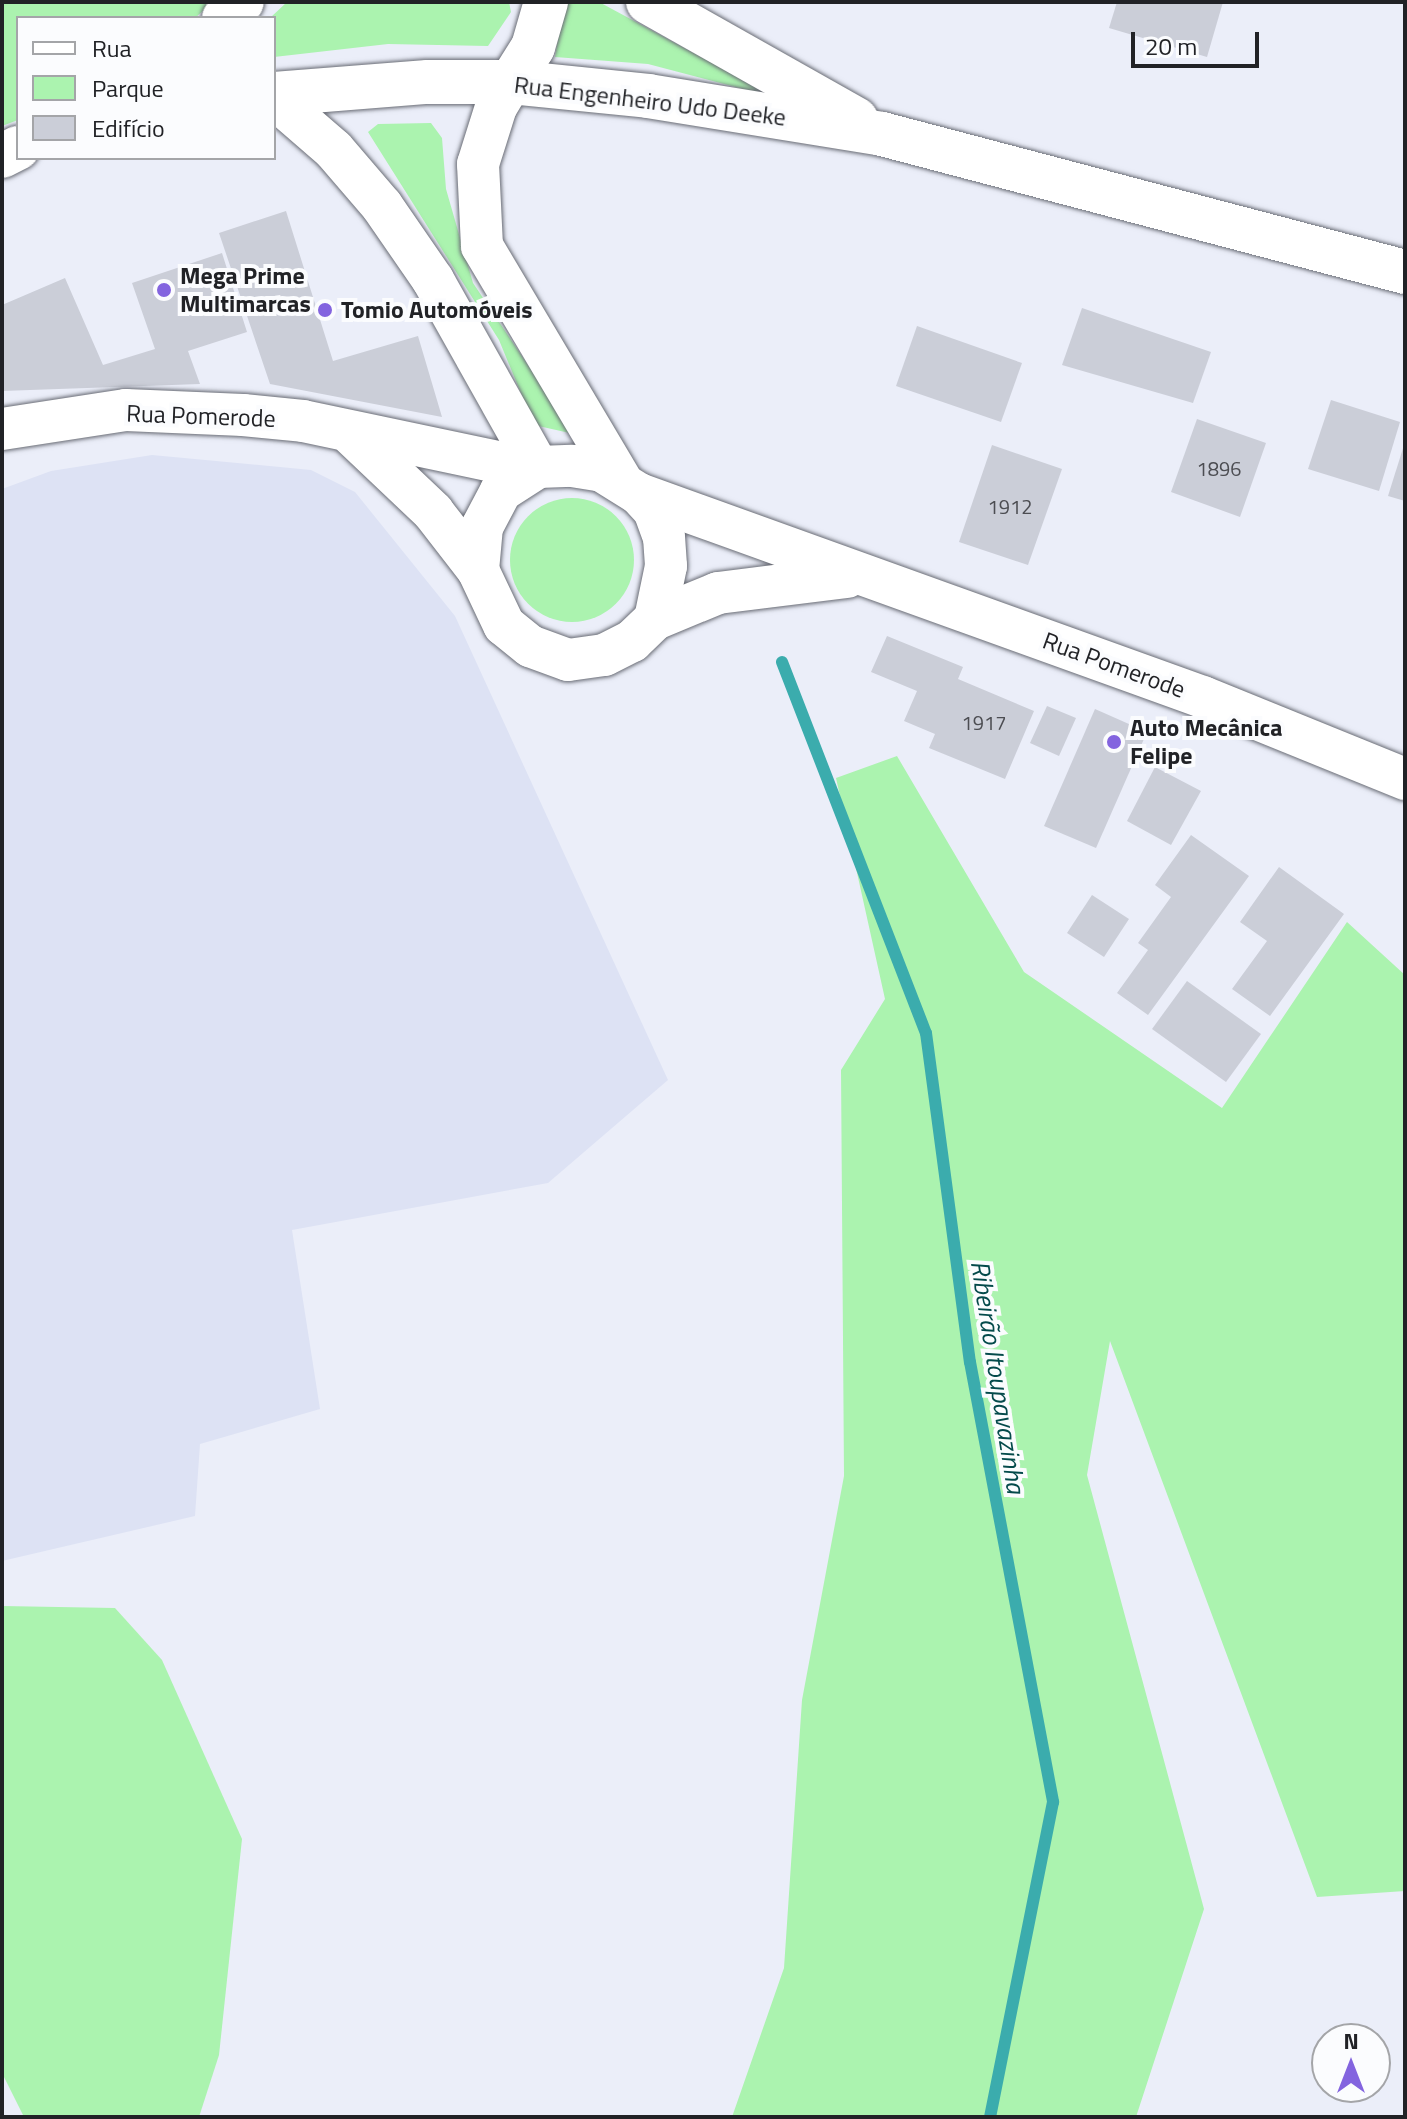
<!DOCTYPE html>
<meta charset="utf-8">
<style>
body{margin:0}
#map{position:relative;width:1407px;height:2119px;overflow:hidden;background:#ebeef9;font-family:"Titillium Web",sans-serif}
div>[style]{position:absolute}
.built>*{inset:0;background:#dde2f4}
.green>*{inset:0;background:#abf3af}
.round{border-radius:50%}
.stream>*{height:12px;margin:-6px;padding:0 6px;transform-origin:6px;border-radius:6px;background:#3bacad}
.building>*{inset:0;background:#cbced8}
.roads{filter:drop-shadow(0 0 2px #696c75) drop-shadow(0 0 2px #696c75)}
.tertiary>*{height:42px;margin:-21px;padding:0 21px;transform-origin:21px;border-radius:21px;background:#fff}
.primary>*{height:44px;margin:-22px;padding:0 22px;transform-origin:22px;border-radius:22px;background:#fff}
.trunk>*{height:44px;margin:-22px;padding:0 22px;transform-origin:22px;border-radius:22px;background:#fff}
.dots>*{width:22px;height:22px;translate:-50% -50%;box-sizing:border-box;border:4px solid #fbfcfe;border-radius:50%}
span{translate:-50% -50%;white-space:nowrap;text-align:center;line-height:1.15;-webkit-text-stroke:8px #fbfcfe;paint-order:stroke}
.number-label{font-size:20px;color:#4c4d52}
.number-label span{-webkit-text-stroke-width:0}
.street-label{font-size:24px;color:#212226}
.poi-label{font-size:24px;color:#212226;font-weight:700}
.left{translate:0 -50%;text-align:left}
.water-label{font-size:26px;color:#044a4b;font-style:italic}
.frame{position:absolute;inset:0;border:4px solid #212226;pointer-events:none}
.legend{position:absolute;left:16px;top:16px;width:260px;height:144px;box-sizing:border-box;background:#fbfcfe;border:2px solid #a4a5a8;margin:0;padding:10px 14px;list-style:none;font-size:24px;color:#212226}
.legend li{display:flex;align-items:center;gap:16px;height:40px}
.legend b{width:40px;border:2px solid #a4a5a8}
.north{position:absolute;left:1311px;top:2023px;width:80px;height:80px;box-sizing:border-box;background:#fbfcfe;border:2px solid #a4a5a8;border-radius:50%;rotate:0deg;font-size:22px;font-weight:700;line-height:32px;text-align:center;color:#212226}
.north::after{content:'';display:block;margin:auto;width:28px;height:36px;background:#8364df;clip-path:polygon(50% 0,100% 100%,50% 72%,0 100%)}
.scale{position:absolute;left:1131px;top:32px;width:128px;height:36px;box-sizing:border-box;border:4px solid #212226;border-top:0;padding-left:10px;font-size:24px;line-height:28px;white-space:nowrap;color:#212226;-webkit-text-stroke:6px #fbfcfe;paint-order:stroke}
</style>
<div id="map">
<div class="built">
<i style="clip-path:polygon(152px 455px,311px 470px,355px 492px,455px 616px,668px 1080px,548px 1183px,292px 1230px,320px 1409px,200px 1444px,195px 1516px,2px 1561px,2px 489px,51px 471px)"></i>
</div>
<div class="green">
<i style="clip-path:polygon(2px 2px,213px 2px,195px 18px,18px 18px,18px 120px,2px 126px)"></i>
<i style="clip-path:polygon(287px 2px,509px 2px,511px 12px,488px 46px,388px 44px,274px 57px,270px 18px)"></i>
<i style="clip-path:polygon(564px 2px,599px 2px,777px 98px,648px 64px,555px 57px)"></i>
<i style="clip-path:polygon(431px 123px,442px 138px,446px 189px,473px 283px,574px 434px,534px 425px,499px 340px,368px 132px,378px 124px)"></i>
<i class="round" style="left:510px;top:498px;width:124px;height:124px"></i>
<i style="clip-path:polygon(897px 756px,1024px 972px,1222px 1108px,1347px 922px,1405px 975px,1405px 1891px,1317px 1897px,1110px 1341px,1087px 1475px,1204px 1909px,1136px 2117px,732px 2117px,784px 1968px,802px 1700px,844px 1476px,841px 1070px,885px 999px,836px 778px)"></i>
<i style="clip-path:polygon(2px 1606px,115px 1608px,162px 1660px,242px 1839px,219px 2055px,199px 2117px,24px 2117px,2px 2073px)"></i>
</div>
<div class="stream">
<i style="left:782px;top:662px;width:398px;rotate:68.8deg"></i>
<i style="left:926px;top:1033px;width:332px;rotate:82.4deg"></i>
<i style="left:970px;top:1362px;width:448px;rotate:79.3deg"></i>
<i style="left:1053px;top:1802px;width:321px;rotate:101.3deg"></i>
</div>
<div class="building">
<i style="clip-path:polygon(1117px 2px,1223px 2px,1207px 57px,1109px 28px)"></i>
<i style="clip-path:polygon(286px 211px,333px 361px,418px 336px,442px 417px,270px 384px,219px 233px)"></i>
<i style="clip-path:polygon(222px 253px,247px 332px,188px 351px,200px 384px,2px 391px,2px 305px,65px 278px,103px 365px,155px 349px,132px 283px)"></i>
<i style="clip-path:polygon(1082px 308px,1211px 352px,1193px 403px,1062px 365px)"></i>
<i style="clip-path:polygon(917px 326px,1022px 363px,1001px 422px,896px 386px)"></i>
<i style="clip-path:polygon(1331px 400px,1400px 422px,1379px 491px,1308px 469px)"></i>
<i style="clip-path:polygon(1197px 419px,1266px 443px,1240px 517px,1171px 492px)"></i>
<i style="clip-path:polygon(992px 445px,1062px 469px,1028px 565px,959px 542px)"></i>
<i style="clip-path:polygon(1404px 445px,1405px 445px,1405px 501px,1388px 496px)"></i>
<i style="clip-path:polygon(887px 636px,963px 667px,958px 679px,1034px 711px,1005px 779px,929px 748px,935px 734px,904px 721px,917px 691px,871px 672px)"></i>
<i style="clip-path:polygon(1047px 706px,1076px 718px,1059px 756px,1030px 743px)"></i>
<i style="clip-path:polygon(1095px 709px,1147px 732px,1096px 848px,1044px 826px)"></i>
<i style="clip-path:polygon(1155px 767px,1201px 791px,1171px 845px,1127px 821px)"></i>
<i style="clip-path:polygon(1191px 835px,1249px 876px,1148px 1015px,1117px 993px,1148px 950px,1138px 943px,1171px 897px,1155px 885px)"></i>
<i style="clip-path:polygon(1279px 867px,1344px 914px,1270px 1016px,1232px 989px,1267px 941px,1240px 922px)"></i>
<i style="clip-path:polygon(1092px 895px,1129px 919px,1104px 957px,1067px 933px)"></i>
<i style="clip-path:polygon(1187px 981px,1261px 1034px,1226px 1082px,1152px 1029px)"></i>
</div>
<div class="roads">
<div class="tertiary">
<i style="left:511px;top:82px;width:29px;rotate:121deg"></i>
<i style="left:496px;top:107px;width:60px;rotate:107.5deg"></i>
<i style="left:478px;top:164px;width:82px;rotate:87.2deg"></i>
<i style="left:482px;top:246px;width:272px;rotate:59.3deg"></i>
<i style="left:274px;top:98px;width:79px;rotate:40.9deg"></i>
<i style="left:334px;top:150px;width:74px;rotate:49.4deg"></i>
<i style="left:382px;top:206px;width:90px;rotate:55.4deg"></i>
<i style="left:433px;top:280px;width:214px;rotate:60.7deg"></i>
<i style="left:2px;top:429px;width:125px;rotate:-8.7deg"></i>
<i style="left:126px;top:410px;width:117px;rotate:2.4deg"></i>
<i style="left:243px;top:415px;width:60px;rotate:5.7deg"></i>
<i style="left:303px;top:421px;width:232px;rotate:11.9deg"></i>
<i style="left:352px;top:435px;width:112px;rotate:43.5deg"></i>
<i style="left:433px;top:512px;width:73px;rotate:52.2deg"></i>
<i style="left:572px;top:466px;width:30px;rotate:9deg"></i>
<i style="left:602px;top:471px;width:44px;rotate:31.9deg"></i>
<i style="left:639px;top:494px;width:22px;rotate:47deg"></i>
<i style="left:654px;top:510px;width:29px;rotate:70deg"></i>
<i style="left:664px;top:537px;width:29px;rotate:86deg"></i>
<i style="left:666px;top:566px;width:54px;rotate:101.7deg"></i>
<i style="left:655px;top:619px;width:32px;rotate:136deg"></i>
<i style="left:632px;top:641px;width:31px;rotate:153deg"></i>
<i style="left:604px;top:655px;width:36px;rotate:172deg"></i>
<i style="left:568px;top:660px;width:40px;rotate:-159.8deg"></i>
<i style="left:530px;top:646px;width:33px;rotate:-141deg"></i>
<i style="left:504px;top:625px;width:61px;rotate:-115.3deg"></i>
<i style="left:478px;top:570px;width:43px;rotate:-84.7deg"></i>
<i style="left:482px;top:527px;width:41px;rotate:-62.2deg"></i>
<i style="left:501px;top:491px;width:44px;rotate:-33deg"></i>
<i style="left:538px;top:467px;width:34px;rotate:-2deg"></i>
<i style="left:639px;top:494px;width:599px;rotate:19.8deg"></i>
<i style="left:1203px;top:697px;width:218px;rotate:22.1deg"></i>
<i style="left:655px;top:619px;width:68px;rotate:-22.4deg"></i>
<i style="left:718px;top:593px;width:130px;rotate:-7.1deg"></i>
</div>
<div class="primary">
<i style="left:648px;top:2px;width:239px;rotate:29.4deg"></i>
<i style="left:511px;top:82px;width:41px;rotate:-57.8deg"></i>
<i style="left:533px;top:47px;width:47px;rotate:-73.9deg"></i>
<i style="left:274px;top:94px;width:154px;rotate:-4.5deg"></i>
<i style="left:428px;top:82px;width:83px"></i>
<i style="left:511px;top:82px;width:138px;rotate:5.8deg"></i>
<i style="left:648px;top:96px;width:237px;rotate:9.2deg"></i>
<i style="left:882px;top:134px;width:541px;rotate:14.78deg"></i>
</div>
<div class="trunk">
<i style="left:224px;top:18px;width:24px;rotate:-42deg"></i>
<i style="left:2px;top:156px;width:18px;rotate:-27deg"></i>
</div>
</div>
<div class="dots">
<i style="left:164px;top:290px;background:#8364df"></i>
<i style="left:325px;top:310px;background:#8364df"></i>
<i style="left:1114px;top:742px;background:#8364df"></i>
</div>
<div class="number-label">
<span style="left:1219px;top:468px">1896</span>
<span style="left:1010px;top:506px">1912</span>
<span style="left:984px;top:722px">1917</span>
</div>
<div class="street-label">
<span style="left:650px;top:101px;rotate:7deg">Rua Engenheiro Udo Deeke</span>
<span style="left:201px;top:416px;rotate:2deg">Rua Pomerode</span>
<span style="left:1114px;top:665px;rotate:20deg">Rua Pomerode</span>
</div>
<div class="poi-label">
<span class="left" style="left:180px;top:290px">Mega Prime<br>Multimarcas</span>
<span class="left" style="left:341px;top:310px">Tomio Automóveis</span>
<span class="left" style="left:1130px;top:742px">Auto Mecânica<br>Felipe</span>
</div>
<div class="water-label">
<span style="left:998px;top:1377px;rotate:81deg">Ribeirão Itoupavazinha</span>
</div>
<div class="frame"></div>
<ul class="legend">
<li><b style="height:10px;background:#fff"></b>Rua</li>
<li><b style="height:22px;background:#abf3af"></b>Parque</li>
<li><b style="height:22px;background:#cbced8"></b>Edifício</li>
</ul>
<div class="north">N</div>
<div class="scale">20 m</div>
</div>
